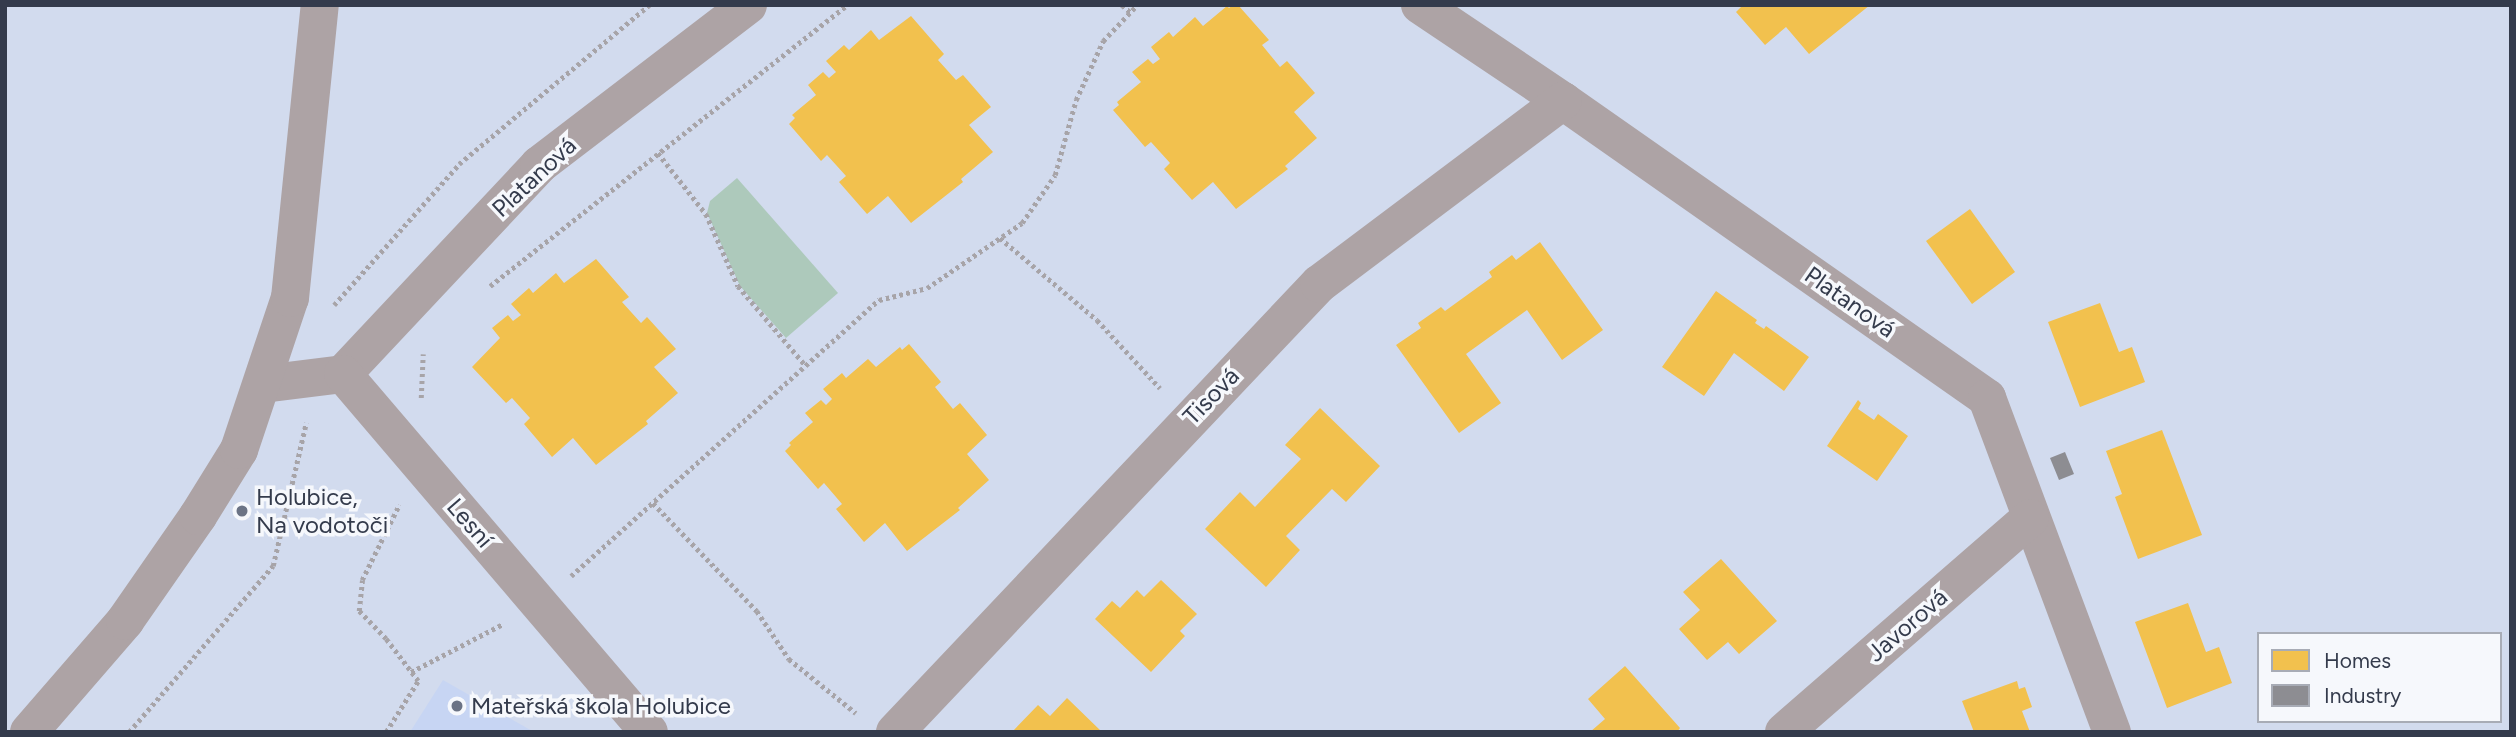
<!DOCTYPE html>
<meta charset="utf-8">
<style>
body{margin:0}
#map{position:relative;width:2516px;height:737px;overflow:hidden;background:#d2dbee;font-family:Figtree,sans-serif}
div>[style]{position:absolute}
.built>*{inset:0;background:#c7d5f3}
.green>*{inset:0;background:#adc9bb}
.homes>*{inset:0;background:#f2c14e}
.industry>*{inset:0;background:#8d8d92}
.path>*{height:4.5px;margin-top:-2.25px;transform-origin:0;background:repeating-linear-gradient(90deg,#a7a4a8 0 3.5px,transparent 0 7px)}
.minor>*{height:38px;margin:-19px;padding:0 19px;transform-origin:19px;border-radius:19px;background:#ada3a5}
.tertiary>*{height:38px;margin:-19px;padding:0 19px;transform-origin:19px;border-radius:19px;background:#ada3a5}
.dots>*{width:19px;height:19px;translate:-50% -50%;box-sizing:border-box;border:4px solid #f6f8fc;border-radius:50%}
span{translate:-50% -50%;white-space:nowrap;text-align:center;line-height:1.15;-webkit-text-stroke:7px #f6f8fc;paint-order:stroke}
.street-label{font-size:24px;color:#343b4c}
.poi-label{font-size:24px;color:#343b4c}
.left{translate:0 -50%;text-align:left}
.frame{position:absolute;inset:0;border:7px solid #343b4c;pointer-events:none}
.legend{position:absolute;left:2257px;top:632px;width:245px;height:91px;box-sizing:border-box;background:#f6f8fc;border:2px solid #a8acb6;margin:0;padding:9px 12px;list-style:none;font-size:21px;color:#343b4c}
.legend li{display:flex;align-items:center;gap:14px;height:35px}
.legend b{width:35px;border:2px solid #a8acb6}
</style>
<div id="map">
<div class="built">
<i style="clip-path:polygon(443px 680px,534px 732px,410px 732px)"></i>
</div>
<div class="green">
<i style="clip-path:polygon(737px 178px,838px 293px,786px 338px,740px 286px,707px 213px,710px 201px)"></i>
</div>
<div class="homes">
<i style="clip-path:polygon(1233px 5px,1238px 5px,1269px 40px,1262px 45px,1280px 67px,1287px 61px,1315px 93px,1294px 112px,1317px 138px,1285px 166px,1288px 169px,1236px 209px,1213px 182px,1192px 200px,1164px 169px,1170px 163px,1151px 142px,1145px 147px,1113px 110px,1119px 105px,1117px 102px,1141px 82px,1132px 72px,1148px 59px,1153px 64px,1160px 59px,1151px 47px,1169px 32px,1173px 37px,1195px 17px,1203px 26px,1227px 6px,1229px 8px)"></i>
<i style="clip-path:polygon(1743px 5px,1870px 5px,1809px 54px,1786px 27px,1765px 45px,1736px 12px)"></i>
<i style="clip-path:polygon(911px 16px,944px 54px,938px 60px,956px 80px,963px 75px,991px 107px,969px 125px,993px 152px,961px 179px,963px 182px,911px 223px,888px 196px,867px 214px,839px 182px,846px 176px,827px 155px,821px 161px,789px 124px,795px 118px,792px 115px,816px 95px,808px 85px,823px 72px,829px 78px,836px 72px,826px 61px,844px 45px,849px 50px,871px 30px,879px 40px)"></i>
<i style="clip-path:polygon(1970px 209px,2015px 272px,1972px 304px,1926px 241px)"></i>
<i style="clip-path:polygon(1540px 242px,1603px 330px,1562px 360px,1527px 310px,1466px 354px,1501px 403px,1459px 433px,1396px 345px,1421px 328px,1418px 323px,1441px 307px,1445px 311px,1492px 277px,1489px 272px,1512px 255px,1516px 260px)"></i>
<i style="clip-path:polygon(596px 259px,629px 297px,622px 302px,641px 323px,647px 317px,676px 349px,654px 367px,678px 393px,646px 421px,648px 424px,596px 465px,573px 438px,552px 457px,524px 424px,530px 418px,512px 398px,506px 403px,472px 367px,500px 338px,492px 328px,508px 315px,513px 321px,521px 315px,511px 304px,529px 288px,533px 293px,556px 273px,564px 283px)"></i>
<i style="clip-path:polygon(1716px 291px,1757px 320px,1755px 323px,1764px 329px,1766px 326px,1809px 357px,1784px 391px,1734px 353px,1704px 396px,1662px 367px)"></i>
<i style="clip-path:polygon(2100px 303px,2119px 352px,2132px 347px,2145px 382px,2080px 407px,2048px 322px)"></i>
<i style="clip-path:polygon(909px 344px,941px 382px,935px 387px,953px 409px,960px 403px,987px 435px,967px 454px,989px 480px,958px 508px,960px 510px,907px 551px,885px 523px,864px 542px,836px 509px,842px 504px,824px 483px,818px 489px,785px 451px,791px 445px,789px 443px,813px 422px,805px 413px,821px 400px,826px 405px,832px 399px,823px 389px,842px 373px,846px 378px,868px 359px,876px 367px,900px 347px,902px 350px)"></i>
<i style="clip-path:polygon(1858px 400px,1861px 403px,1858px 409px,1874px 420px,1878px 414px,1908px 436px,1877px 481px,1827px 446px)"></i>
<i style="clip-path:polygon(1320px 408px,1380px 466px,1346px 502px,1332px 489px,1286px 536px,1300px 550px,1266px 587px,1205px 529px,1240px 492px,1255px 507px,1301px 459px,1285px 445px)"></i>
<i style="clip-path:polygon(2162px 430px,2202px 535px,2138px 559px,2115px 497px,2122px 494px,2106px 451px)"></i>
<i style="clip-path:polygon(1721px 559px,1777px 621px,1739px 654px,1728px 642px,1707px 660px,1679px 629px,1700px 610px,1683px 592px)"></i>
<i style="clip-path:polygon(1161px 580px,1197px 614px,1180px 631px,1185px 636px,1151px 672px,1095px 619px,1112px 601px,1120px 608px,1137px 590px,1144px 597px)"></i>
<i style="clip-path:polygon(2188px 603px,2206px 652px,2219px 647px,2232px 683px,2167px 708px,2135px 622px)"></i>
<i style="clip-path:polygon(1625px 666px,1680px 728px,1677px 732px,1590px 732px,1605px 719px,1588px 699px)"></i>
<i style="clip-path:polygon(2017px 681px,2019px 689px,2025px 687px,2032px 707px,2022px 711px,2030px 732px,1974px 732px,1962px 701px)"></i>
<i style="clip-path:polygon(1067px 698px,1102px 732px,1012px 732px,1038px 705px,1050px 716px)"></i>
</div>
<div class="industry">
<i style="clip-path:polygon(2065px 452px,2074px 474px,2059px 480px,2050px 458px)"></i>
</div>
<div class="path">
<i style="left:1122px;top:5px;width:11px;rotate:41deg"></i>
<i style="left:658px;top:153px;width:78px;rotate:51.8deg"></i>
<i style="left:706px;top:214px;width:79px;rotate:66deg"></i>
<i style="left:738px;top:286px;width:105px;rotate:49.6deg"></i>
<i style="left:1000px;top:238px;width:127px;rotate:40.2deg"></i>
<i style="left:1097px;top:320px;width:93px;rotate:47.2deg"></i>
<i style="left:490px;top:286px;width:454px;rotate:-38.2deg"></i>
<i style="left:334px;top:305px;width:188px;rotate:-48.4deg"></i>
<i style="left:459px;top:164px;width:248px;rotate:-39.9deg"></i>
<i style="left:421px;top:398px;width:44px;rotate:-87.4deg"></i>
<i style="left:653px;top:503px;width:150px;rotate:46.1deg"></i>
<i style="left:757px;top:611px;width:58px;rotate:56.3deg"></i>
<i style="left:789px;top:659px;width:86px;rotate:38.9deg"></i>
<i style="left:571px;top:576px;width:414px;rotate:-41.9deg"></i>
<i style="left:879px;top:300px;width:49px;rotate:-14deg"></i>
<i style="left:927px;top:288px;width:115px;rotate:-34.4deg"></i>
<i style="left:1022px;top:223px;width:58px;rotate:-55.5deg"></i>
<i style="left:1055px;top:175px;width:78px;rotate:-74.4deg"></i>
<i style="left:1076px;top:100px;width:65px;rotate:-65.4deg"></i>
<i style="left:1103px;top:41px;width:50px;rotate:-46.6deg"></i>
<i style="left:411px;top:672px;width:102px;rotate:-27.6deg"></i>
<i style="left:129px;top:732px;width:220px;rotate:-49.1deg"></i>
<i style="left:273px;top:566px;width:147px;rotate:-77deg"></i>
<i style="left:386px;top:732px;width:60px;rotate:-57.9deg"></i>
<i style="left:418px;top:681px;width:53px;rotate:-127.3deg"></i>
<i style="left:386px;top:639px;width:39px;rotate:-134deg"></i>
<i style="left:359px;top:611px;width:31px;rotate:-84deg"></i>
<i style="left:362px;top:580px;width:84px;rotate:-63.7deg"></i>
</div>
<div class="minor">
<i style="left:1420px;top:5px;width:172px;rotate:33.9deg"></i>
<i style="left:1563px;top:101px;width:518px;rotate:35.01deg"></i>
<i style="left:1987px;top:398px;width:357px;rotate:69.5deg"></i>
<i style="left:343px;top:374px;width:287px;rotate:-46.8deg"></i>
<i style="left:539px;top:165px;width:263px;rotate:-37.4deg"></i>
<i style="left:263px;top:384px;width:81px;rotate:-7.1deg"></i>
<i style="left:343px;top:374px;width:471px;rotate:49.5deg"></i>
<i style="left:895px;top:732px;width:617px;rotate:-46.58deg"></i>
<i style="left:1319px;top:284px;width:305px;rotate:-36.9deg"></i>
<i style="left:1784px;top:732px;width:326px;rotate:-41deg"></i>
</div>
<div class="tertiary">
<i style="left:29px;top:732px;width:147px;rotate:-49.1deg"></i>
<i style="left:125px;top:621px;width:128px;rotate:-55.2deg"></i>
<i style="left:198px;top:516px;width:78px;rotate:-58.2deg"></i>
<i style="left:239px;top:450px;width:160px;rotate:-71.5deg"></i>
<i style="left:290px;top:298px;width:295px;rotate:-84.2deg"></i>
</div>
<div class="dots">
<i style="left:242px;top:511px;background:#6b7385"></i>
<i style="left:457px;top:706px;background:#6b7385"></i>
</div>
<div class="street-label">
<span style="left:534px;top:177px;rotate:-43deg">Platanová</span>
<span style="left:1850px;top:302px;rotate:35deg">Platanová</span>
<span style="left:1211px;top:396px;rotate:-46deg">Tisová</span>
<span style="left:470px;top:523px;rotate:49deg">Lesní</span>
<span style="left:1907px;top:625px;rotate:-41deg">Javorová</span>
</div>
<div class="poi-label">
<span class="left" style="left:256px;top:511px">Holubice,<br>Na vodotoči</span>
<span class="left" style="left:471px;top:706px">Mateřská škola Holubice</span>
</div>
<div class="frame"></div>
<ul class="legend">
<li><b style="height:19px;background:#f2c14e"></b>Homes</li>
<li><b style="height:19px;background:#8d8d92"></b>Industry</li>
</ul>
</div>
